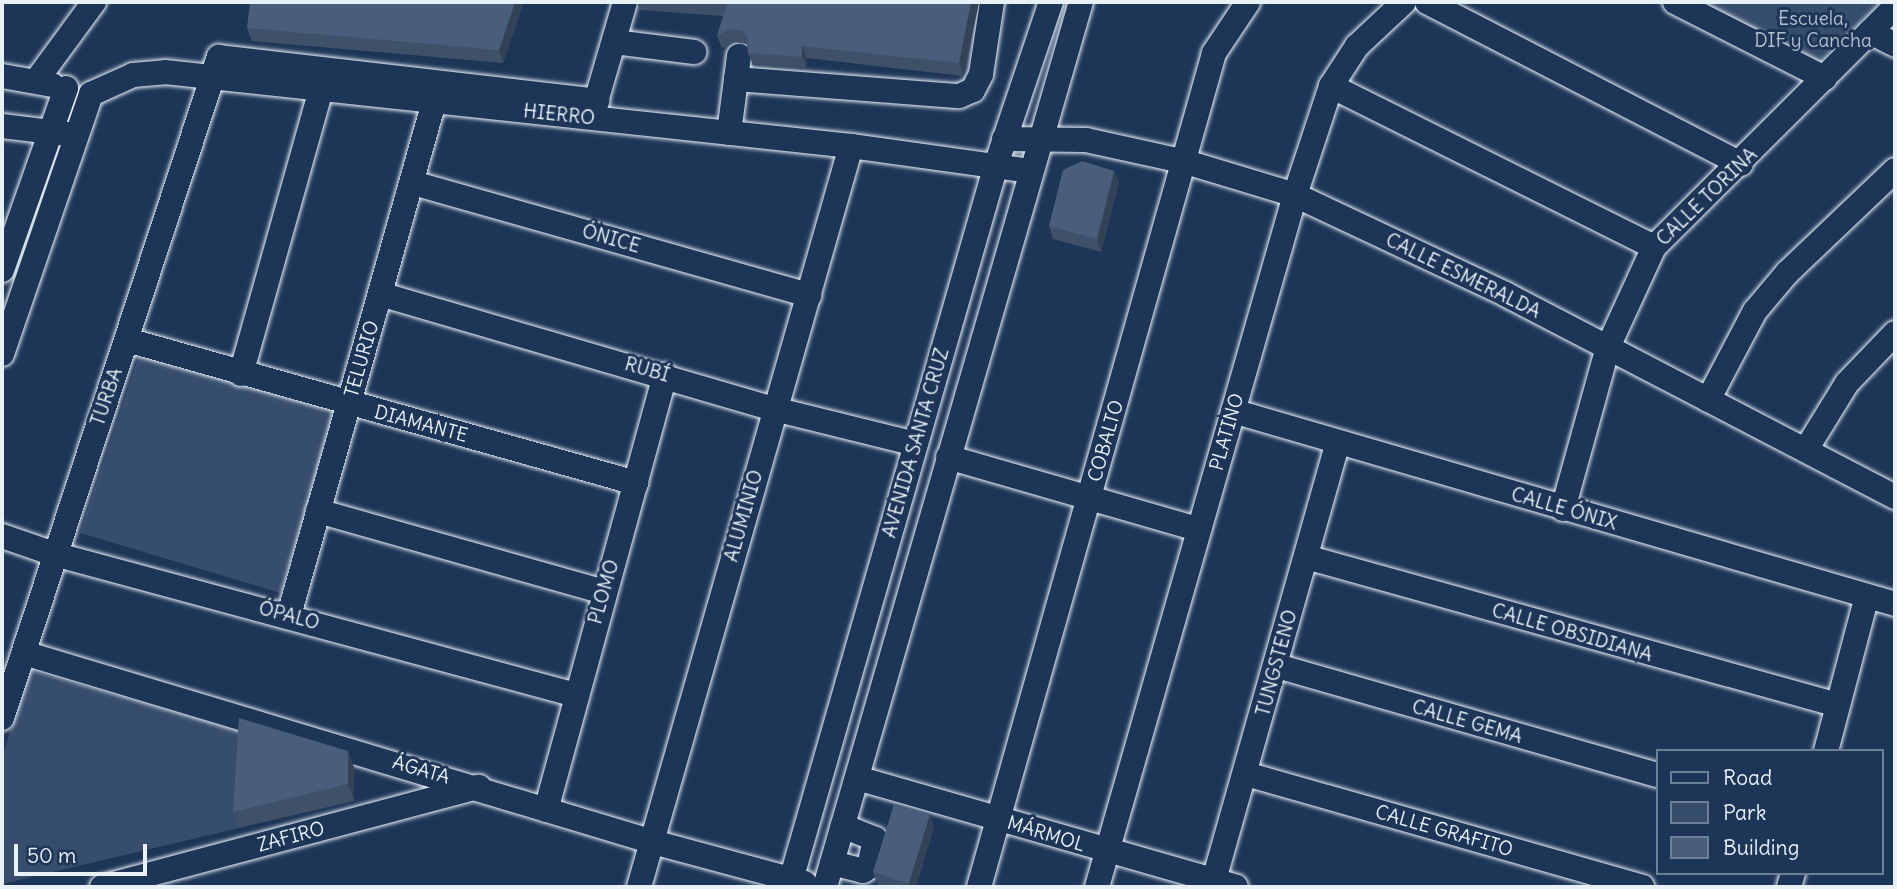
<!DOCTYPE html>
<meta charset="utf-8">
<style>
body{margin:0}
#map{position:relative;width:1897px;height:889px;overflow:hidden;background:#1d3557;font-family:Delius,sans-serif}
div>[style]{position:absolute}
.green>*{inset:0;background:#374d6c}
.roads{filter:drop-shadow(0 0 2px #e8f1f8) drop-shadow(0 0 2px #e8f1f8)}
.minor>*{height:24px;margin:-12px;padding:0 12px;transform-origin:12px;border-radius:12px;background:#1d3557}
.wall>*{inset:0;background:#3f5169}
.shaded-wall>*{inset:0;background:#334255}
.building>*{inset:0;background:#495e7a}
span{translate:-50% -50%;white-space:nowrap;text-align:center;line-height:1.15;-webkit-text-stroke:6px #1d3557;paint-order:stroke}
.park-label{font-size:19px;color:#b3c0ce}
.street-label{font-size:19px;color:#e8f1f8}
.frame{position:absolute;inset:0;border:4px solid #e8f1f8;pointer-events:none}
.legend{position:absolute;left:1656px;top:749px;width:228px;height:126px;box-sizing:border-box;background:#1d3557;border:2px solid #6e8097;margin:0;padding:9px 12px;list-style:none;font-size:21px;color:#e8f1f8}
.legend li{display:flex;align-items:center;gap:14px;height:35px}
.legend b{width:35px;border:2px solid #6e8097}
.scale{position:absolute;left:14px;top:844px;width:133px;height:32px;box-sizing:border-box;border:4px solid #e8f1f8;border-top:0;padding-left:9px;font-size:21px;line-height:24px;white-space:nowrap;color:#e8f1f8;-webkit-text-stroke:5px #1d3557;paint-order:stroke}
</style>
<div id="map">
<div class="green">
<i style="clip-path:polygon(1698px 2px,1881px 2px,1819px 62px)"></i>
<i style="clip-path:polygon(140px 353px,336px 408px,281px 593px,80px 533px)"></i>
<i style="clip-path:polygon(31px 671px,245px 732px,239px 828px,2px 884px,2px 756px)"></i>
</div>
<div class="roads">
<div class="minor">
<i style="left:1427px;top:2px;width:353px;rotate:27.3deg"></i>
<i style="left:1675px;top:2px;width:168px;rotate:26.9deg"></i>
<i style="left:1870px;top:32px;width:28px;rotate:27deg"></i>
<i style="left:614px;top:42px;width:81px;rotate:7.1deg"></i>
<i style="left:2px;top:76px;width:51px;rotate:10.2deg"></i>
<i style="left:736px;top:79px;width:224px;rotate:4.4deg"></i>
<i style="left:959px;top:96px;width:15px;rotate:-23deg"></i>
<i style="left:973px;top:90px;width:18px;rotate:-63deg"></i>
<i style="left:981px;top:74px;width:73px;rotate:-81.3deg"></i>
<i style="left:36px;top:81px;width:98px;rotate:-53.7deg"></i>
<i style="left:1331px;top:86px;width:361px;rotate:26.5deg"></i>
<i style="left:91px;top:94px;width:46px;rotate:-24.3deg"></i>
<i style="left:133px;top:75px;width:32px;rotate:-5deg"></i>
<i style="left:165px;top:72px;width:690px;rotate:6.16deg"></i>
<i style="left:851px;top:146px;width:182px;rotate:7.9deg"></i>
<i style="left:592px;top:115px;width:118px;rotate:-73.7deg"></i>
<i style="left:2px;top:126px;width:65px;rotate:7deg"></i>
<i style="left:729px;top:133px;width:78px;rotate:-82.6deg"></i>
<i style="left:1004px;top:139px;width:82px;rotate:0.7deg"></i>
<i style="left:1086px;top:140px;width:102px;rotate:12.4deg"></i>
<i style="left:1186px;top:162px;width:114px;rotate:16.8deg"></i>
<i style="left:1295px;top:195px;width:232px;rotate:25.2deg"></i>
<i style="left:1505px;top:294px;width:440px;rotate:27.5deg"></i>
<i style="left:413px;top:183px;width:412px;rotate:15.8deg"></i>
<i style="left:2px;top:270px;width:193px;rotate:-70.6deg"></i>
<i style="left:380px;top:294px;width:410px;rotate:16.3deg"></i>
<i style="left:774px;top:409px;width:145px;rotate:13.9deg"></i>
<i style="left:127px;top:340px;width:529px;rotate:15.69deg"></i>
<i style="left:2px;top:354px;width:275px;rotate:-71.1deg"></i>
<i style="left:241px;top:374px;width:296px;rotate:-74.3deg"></i>
<i style="left:1708px;top:400px;width:101px;rotate:-62.2deg"></i>
<i style="left:1755px;top:311px;width:50px;rotate:-49.9deg"></i>
<i style="left:1787px;top:273px;width:149px;rotate:-43.6deg"></i>
<i style="left:1233px;top:411px;width:690px;rotate:16.25deg"></i>
<i style="left:1807px;top:448px;width:76px;rotate:-58.4deg"></i>
<i style="left:1847px;top:383px;width:69px;rotate:-46.2deg"></i>
<i style="left:948px;top:457px;width:260px;rotate:16.1deg"></i>
<i style="left:1563px;top:509px;width:168px;rotate:-74.5deg"></i>
<i style="left:1608px;top:347px;width:110px;rotate:-65.3deg"></i>
<i style="left:1654px;top:247px;width:340px;rotate:-44.9deg"></i>
<i style="left:318px;top:511px;width:297px;rotate:15.8deg"></i>
<i style="left:2px;top:536px;width:55px;rotate:19.1deg"></i>
<i style="left:54px;top:554px;width:541px;rotate:15.12deg"></i>
<i style="left:1306px;top:557px;width:552px;rotate:15.55deg"></i>
<i style="left:289px;top:615px;width:533px;rotate:-74.22deg"></i>
<i style="left:24px;top:653px;width:657px;rotate:16.72deg"></i>
<i style="left:653px;top:842px;width:157px;rotate:15.1deg"></i>
<i style="left:1277px;top:666px;width:395px;rotate:16deg"></i>
<i style="left:2px;top:718px;width:696px;rotate:-71.83deg"></i>
<i style="left:219px;top:57px;width:381px;rotate:6.6deg"></i>
<i style="left:1826px;top:751px;width:160px;rotate:-75.2deg"></i>
<i style="left:1246px;top:774px;width:412px;rotate:15.9deg"></i>
<i style="left:857px;top:778px;width:394px;rotate:16deg"></i>
<i style="left:546px;top:810px;width:451px;rotate:-74.7deg"></i>
<i style="left:832px;top:863px;width:32px;rotate:14deg"></i>
<i style="left:863px;top:871px;width:7px;rotate:-34deg"></i>
<i style="left:869px;top:867px;width:29px;rotate:-78deg"></i>
<i style="left:875px;top:839px;width:35px;rotate:-158deg"></i>
<i style="left:102px;top:887px;width:390px;rotate:-14.9deg"></i>
<i style="left:639px;top:887px;width:771px;rotate:-74.03deg"></i>
<i style="left:789px;top:887px;width:751px;rotate:-74deg"></i>
<i style="left:996px;top:165px;width:172px;rotate:-71.4deg"></i>
<i style="left:825px;top:887px;width:921px;rotate:-73.87deg"></i>
<i style="left:979px;top:887px;width:866px;rotate:-74.26deg"></i>
<i style="left:1214px;top:53px;width:61px;rotate:-56.3deg"></i>
<i style="left:1097px;top:887px;width:720px;rotate:-74.03deg"></i>
<i style="left:1295px;top:195px;width:115px;rotate:-71.7deg"></i>
<i style="left:1331px;top:86px;width:48px;rotate:-57deg"></i>
<i style="left:1357px;top:46px;width:64px;rotate:-43.1deg"></i>
<i style="left:1212px;top:887px;width:460px;rotate:-74.2deg"></i>
<i style="left:1789px;top:887px;width:15px;rotate:-74deg"></i>
</div>
</div>
<div class="wall">
<i style="clip-path:polygon(524px 2px,503px 63px,252px 41px,247px 28px)"></i>
<i style="clip-path:polygon(637px 2px,979px 2px,963px 76px,807px 58px,807px 69px,753px 65px,748px 53px,747px 44px,734px 42px,722px 48px,717px 36px,723px 16px,640px 10px)"></i>
<i style="clip-path:polygon(1114px 171px,1119px 183px,1101px 252px,1053px 239px,1049px 226px)"></i>
<i style="clip-path:polygon(348px 751px,354px 768px,354px 801px,239px 828px,233px 812px)"></i>
<i style="clip-path:polygon(930px 814px,934px 827px,916px 887px,885px 887px,878px 885px,873px 872px)"></i>
</div>
<div class="shaded-wall">
<i style="clip-path:polygon(515px 2px,524px 2px,503px 63px,499px 50px)"></i>
<i style="clip-path:polygon(971px 2px,979px 2px,963px 76px,959px 63px)"></i>
<i style="clip-path:polygon(802px 46px,807px 58px,807px 69px,802px 57px)"></i>
<i style="clip-path:polygon(1114px 171px,1119px 183px,1101px 252px,1097px 239px)"></i>
<i style="clip-path:polygon(348px 751px,354px 768px,354px 801px,348px 784px)"></i>
<i style="clip-path:polygon(930px 814px,934px 827px,916px 887px,910px 887px,909px 883px)"></i>
</div>
<div class="building">
<i style="clip-path:polygon(250px 2px,515px 2px,499px 50px,247px 28px)"></i>
<i style="clip-path:polygon(694px 2px,971px 2px,959px 63px,802px 46px,802px 57px,748px 53px,748px 38px,743px 31px,729px 29px,717px 36px,727px 4px)"></i>
<i style="clip-path:polygon(1082px 161px,1114px 171px,1097px 239px,1049px 226px,1063px 170px)"></i>
<i style="clip-path:polygon(239px 718px,348px 751px,348px 784px,233px 812px)"></i>
<i style="clip-path:polygon(894px 804px,930px 814px,909px 883px,873px 872px)"></i>
</div>
<div class="park-label">
<span style="left:1813px;top:30px">Escuela,<br>DIF y Cancha</span>
</div>
<div class="street-label">
<span style="left:559px;top:115px;rotate:6deg">HIERRO</span>
<span style="left:1707px;top:197px;rotate:-44deg">CALLE TORINA</span>
<span style="left:611px;top:239px;rotate:16deg">ÓNICE</span>
<span style="left:1463px;top:276px;rotate:26deg">CALLE ESMERALDA</span>
<span style="left:362px;top:359px;rotate:-74deg">TELURIO</span>
<span style="left:647px;top:370px;rotate:16deg">RUBÍ</span>
<span style="left:107px;top:397px;rotate:-71deg">TURBA</span>
<span style="left:421px;top:424px;rotate:15deg">DIAMANTE</span>
<span style="left:1227px;top:432px;rotate:-74deg">PLATINO</span>
<span style="left:1106px;top:441px;rotate:-74deg">COBALTO</span>
<span style="left:916px;top:443px;rotate:-74deg">AVENIDA SANTA CRUZ</span>
<span style="left:1564px;top:509px;rotate:16deg">CALLE ÓNIX</span>
<span style="left:744px;top:516px;rotate:-74deg">ALUMINIO</span>
<span style="left:604px;top:592px;rotate:-74deg">PLOMO</span>
<span style="left:289px;top:616px;rotate:15deg">ÓPALO</span>
<span style="left:1572px;top:633px;rotate:16deg">CALLE OBSIDIANA</span>
<span style="left:1277px;top:663px;rotate:-75deg">TUNGSTENO</span>
<span style="left:1467px;top:722px;rotate:16deg">CALLE GEMA</span>
<span style="left:421px;top:770px;rotate:16deg">ÁGATA</span>
<span style="left:1444px;top:831px;rotate:16deg">CALLE GRAFITO</span>
<span style="left:1046px;top:834px;rotate:17deg">MÁRMOL</span>
<span style="left:291px;top:837px;rotate:-15deg">ZAFIRO</span>
</div>
<div class="frame"></div>
<ul class="legend">
<li><b style="height:9px;background:#1d3557"></b>Road</li>
<li><b style="height:19px;background:#374d6c"></b>Park</li>
<li><b style="height:19px;background:#495e7a"></b>Building</li>
</ul>
<div class="scale">50 m</div>
</div>
